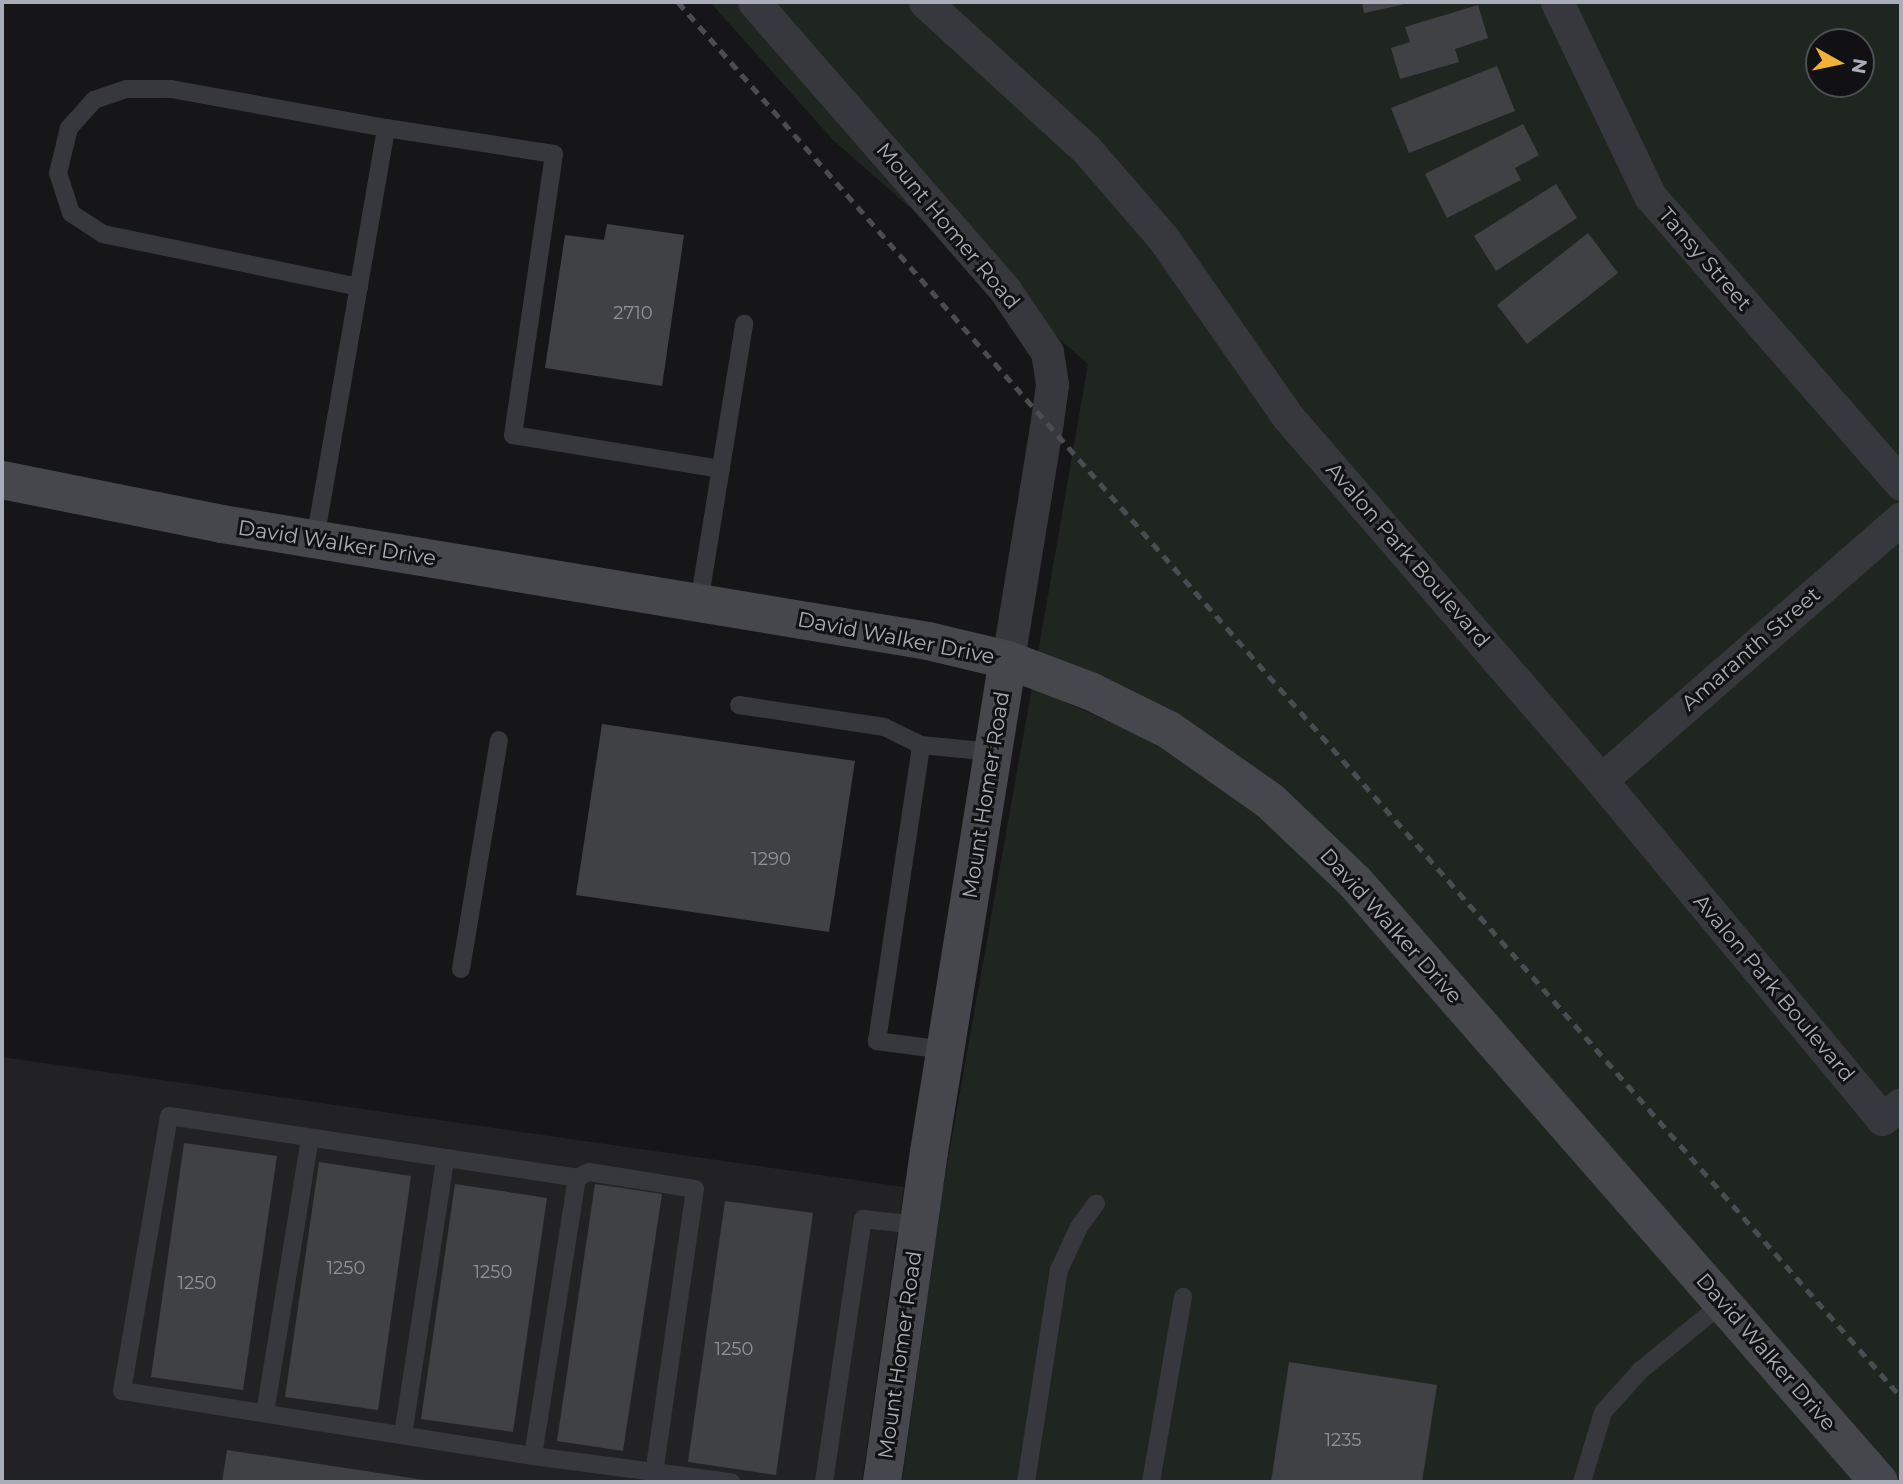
<!DOCTYPE html>
<style>
body{margin:0}
#map{position:relative;width:1903px;height:1484px;overflow:hidden;background:#161618;font-family:Montserrat,sans-serif}
div>[style]{position:absolute}
.built>*{inset:0;background:#222225}
.green>*{inset:0;background:#1e261f}
.building>*{inset:0;background:#404145}
.lane>*{height:18px;margin:-9px;padding:0 9px;transform-origin:9px;border-radius:9px;background:#37383d}
.street>*{height:33px;margin:-16.5px;padding:0 16.5px;transform-origin:16.5px;border-radius:16.5px;background:#37383d}
.secondary>*{height:38px;margin:-19px;padding:0 19px;transform-origin:19px;border-radius:19px;background:#45474d}
.rail>*{height:5px;margin-top:-2.5px;transform-origin:0;background:repeating-linear-gradient(90deg,#4a4c52 0 9px,transparent 0 16px)}
span{translate:-50% -50%;white-space:nowrap;text-align:center;line-height:1.15;-webkit-text-stroke:6px #111113;paint-order:stroke}
.number-label{font-size:18px;color:#8e929b}
.number-label span{-webkit-text-stroke-width:0}
.street-label{font-size:21px;color:#a8adb8}
.frame{position:absolute;inset:0;border:4px solid #a8adb8;pointer-events:none}
.north{position:absolute;left:1805px;top:28px;width:70px;height:70px;box-sizing:border-box;background:#111113;border:2px solid #4d4f55;border-radius:50%;rotate:99deg;font-size:19px;font-weight:700;line-height:28px;text-align:center;color:#a8adb8}
.north::after{content:'';display:block;margin:auto;width:24px;height:32px;background:#f2b134;clip-path:polygon(50% 0,100% 100%,50% 72%,0 100%)}
</style>
<div id="map">
<div class="built">
<i style="clip-path:polygon(2px 1057px,904px 1187px,862px 1482px,2px 1482px)"></i>
</div>
<div class="green">
<i style="clip-path:polygon(evenodd,710px 2px,1901px 2px,1901px 1480px,1370px 872px,1038px 653px,1088px 364px,833px 140px,710px 2px,1819px 42px,1861px 42px,1861px 84px,1819px 84px,1819px 42px)"></i>
<i style="clip-path:polygon(1032px 687px,1158px 744px,1257px 813px,1340px 893px,1855px 1482px,902px 1482px,942px 1193px)"></i>
</div>
<div class="building">
<i style="clip-path:polygon(1362px 2px,1410px 2px,1410px 3px,1364px 13px)"></i>
<i style="clip-path:polygon(1478px 5px,1488px 38px,1455px 49px,1459px 62px,1400px 79px,1391px 48px,1410px 42px,1405px 27px)"></i>
<i style="clip-path:polygon(1497px 66px,1515px 111px,1409px 153px,1391px 108px)"></i>
<i style="clip-path:polygon(1523px 124px,1539px 155px,1515px 168px,1521px 180px,1447px 218px,1425px 174px)"></i>
<i style="clip-path:polygon(1556px 184px,1577px 218px,1496px 271px,1474px 236px)"></i>
<i style="clip-path:polygon(607px 224px,684px 235px,662px 386px,545px 368px,565px 235px,604px 240px)"></i>
<i style="clip-path:polygon(1588px 233px,1618px 273px,1527px 344px,1497px 305px)"></i>
<i style="clip-path:polygon(602px 724px,855px 761px,829px 932px,576px 895px)"></i>
<i style="clip-path:polygon(184px 1143px,277px 1156px,243px 1390px,151px 1377px)"></i>
<i style="clip-path:polygon(319px 1162px,411px 1176px,378px 1410px,285px 1397px)"></i>
<i style="clip-path:polygon(455px 1184px,547px 1198px,513px 1432px,421px 1419px)"></i>
<i style="clip-path:polygon(595px 1184px,662px 1194px,623px 1451px,557px 1441px)"></i>
<i style="clip-path:polygon(725px 1201px,813px 1213px,776px 1475px,688px 1462px)"></i>
<i style="clip-path:polygon(1289px 1362px,1437px 1385px,1422px 1482px,1271px 1482px)"></i>
<i style="clip-path:polygon(227px 1450px,431px 1481px,431px 1482px,222px 1482px)"></i>
</div>
<div class="lane">
<i style="left:359px;top:287px;width:261px;rotate:-168.3deg"></i>
<i style="left:103px;top:234px;width:38px;rotate:-147deg"></i>
<i style="left:71px;top:213px;width:42px;rotate:-108deg"></i>
<i style="left:58px;top:173px;width:46px;rotate:-76.3deg"></i>
<i style="left:69px;top:128px;width:38px;rotate:-48deg"></i>
<i style="left:94px;top:100px;width:34px;rotate:-19deg"></i>
<i style="left:126px;top:89px;width:45px"></i>
<i style="left:171px;top:89px;width:219px;rotate:10.3deg"></i>
<i style="left:315px;top:540px;width:418px;rotate:-80.2deg"></i>
<i style="left:386px;top:128px;width:170px;rotate:8.8deg"></i>
<i style="left:554px;top:154px;width:284px;rotate:98.3deg"></i>
<i style="left:513px;top:435px;width:211px;rotate:9.3deg"></i>
<i style="left:699px;top:603px;width:283px;rotate:-80.8deg"></i>
<i style="left:739px;top:705px;width:147px;rotate:8.6deg"></i>
<i style="left:884px;top:727px;width:41px;rotate:25.9deg"></i>
<i style="left:461px;top:969px;width:232px;rotate:-80.6deg"></i>
<i style="left:945px;top:1050px;width:69px;rotate:-172.5deg"></i>
<i style="left:877px;top:1041px;width:299px;rotate:-81.5deg"></i>
<i style="left:921px;top:745px;width:72px;rotate:5.6deg"></i>
<i style="left:169px;top:1116px;width:413px;rotate:8.6deg"></i>
<i style="left:577px;top:1178px;width:281px;rotate:99deg"></i>
<i style="left:533px;top:1456px;width:416px;rotate:-171deg"></i>
<i style="left:122px;top:1391px;width:279px;rotate:-80.3deg"></i>
<i style="left:577px;top:1178px;width:13px;rotate:-27deg"></i>
<i style="left:589px;top:1172px;width:107px;rotate:9.1deg"></i>
<i style="left:695px;top:1189px;width:296px;rotate:98.2deg"></i>
<i style="left:265px;top:1413px;width:278px;rotate:-80.7deg"></i>
<i style="left:403px;top:1435px;width:276px;rotate:-81.3deg"></i>
<i style="left:533px;top:1456px;width:200px;rotate:7.5deg"></i>
<i style="left:824px;top:1482px;width:266px;rotate:-81.6deg"></i>
<i style="left:863px;top:1219px;width:55px;rotate:6.2deg"></i>
<i style="left:1026px;top:1482px;width:215px;rotate:-81.2deg"></i>
<i style="left:1059px;top:1270px;width:47px;rotate:-65.1deg"></i>
<i style="left:1079px;top:1227px;width:29px;rotate:-54deg"></i>
<i style="left:1151px;top:1482px;width:188px;rotate:-80.2deg"></i>
<i style="left:1582px;top:1482px;width:73px;rotate:-73.3deg"></i>
<i style="left:1603px;top:1412px;width:57px;rotate:-47.9deg"></i>
<i style="left:1641px;top:1370px;width:106px;rotate:-39.3deg"></i>
</div>
<div class="street">
<i style="left:754px;top:2px;width:382px;rotate:48.9deg"></i>
<i style="left:1005px;top:290px;width:75px;rotate:55.9deg"></i>
<i style="left:1047px;top:352px;width:33px;rotate:81deg"></i>
<i style="left:1052px;top:385px;width:36px;rotate:98deg"></i>
<i style="left:1047px;top:421px;width:242px;rotate:99.3deg"></i>
<i style="left:925px;top:2px;width:218px;rotate:42.4deg"></i>
<i style="left:1086px;top:149px;width:118px;rotate:49.1deg"></i>
<i style="left:1163px;top:238px;width:218px;rotate:55.1deg"></i>
<i style="left:1288px;top:417px;width:479px;rotate:49.2deg"></i>
<i style="left:1601px;top:780px;width:440px;rotate:50.3deg"></i>
<i style="left:1882px;top:1119px;width:24px;rotate:-38deg"></i>
<i style="left:1557px;top:2px;width:215px;rotate:64.4deg"></i>
<i style="left:1650px;top:196px;width:382px;rotate:48.9deg"></i>
<i style="left:1601px;top:780px;width:398px;rotate:-41.1deg"></i>
</div>
<div class="secondary">
<i style="left:2px;top:480px;width:224px;rotate:11.3deg"></i>
<i style="left:222px;top:524px;width:716px;rotate:9.41deg"></i>
<i style="left:928px;top:641px;width:82px;rotate:13.4deg"></i>
<i style="left:1008px;top:660px;width:88px;rotate:20.7deg"></i>
<i style="left:1090px;top:691px;width:88px;rotate:26.3deg"></i>
<i style="left:1169px;top:730px;width:123px;rotate:35.1deg"></i>
<i style="left:1270px;top:801px;width:117px;rotate:43.6deg"></i>
<i style="left:1355px;top:882px;width:797px;rotate:48.87deg"></i>
<i style="left:882px;top:1482px;width:333px;rotate:-81.9deg"></i>
<i style="left:929px;top:1152px;width:498px;rotate:-80.9deg"></i>
</div>
<div class="rail">
<i style="left:678px;top:2px;width:1855px;rotate:48.76deg"></i>
</div>
<div class="number-label">
<span style="left:633px;top:313px">2710</span>
<span style="left:771px;top:859px">1290</span>
<span style="left:346px;top:1268px">1250</span>
<span style="left:493px;top:1272px">1250</span>
<span style="left:197px;top:1283px">1250</span>
<span style="left:734px;top:1349px">1250</span>
<span style="left:1343px;top:1440px">1235</span>
</div>
<div class="street-label">
<span style="left:948px;top:226px;rotate:50deg">Mount Homer Road</span>
<span style="left:1705px;top:259px;rotate:49deg">Tansy Street</span>
<span style="left:337px;top:543px;rotate:9deg">David Walker Drive</span>
<span style="left:1408px;top:555px;rotate:49deg">Avalon Park Boulevard</span>
<span style="left:896px;top:638px;rotate:11deg">David Walker Drive</span>
<span style="left:1751px;top:649px;rotate:-41deg">Amaranth Street</span>
<span style="left:986px;top:795px;rotate:-81deg">Mount Homer Road</span>
<span style="left:1391px;top:926px;rotate:48deg">David Walker Drive</span>
<span style="left:1774px;top:988px;rotate:50deg">Avalon Park Boulevard</span>
<span style="left:1766px;top:1352px;rotate:49deg">David Walker Drive</span>
<span style="left:900px;top:1355px;rotate:-82deg">Mount Homer Road</span>
</div>
<div class="frame"></div>
<div class="north">N</div>
</div>
